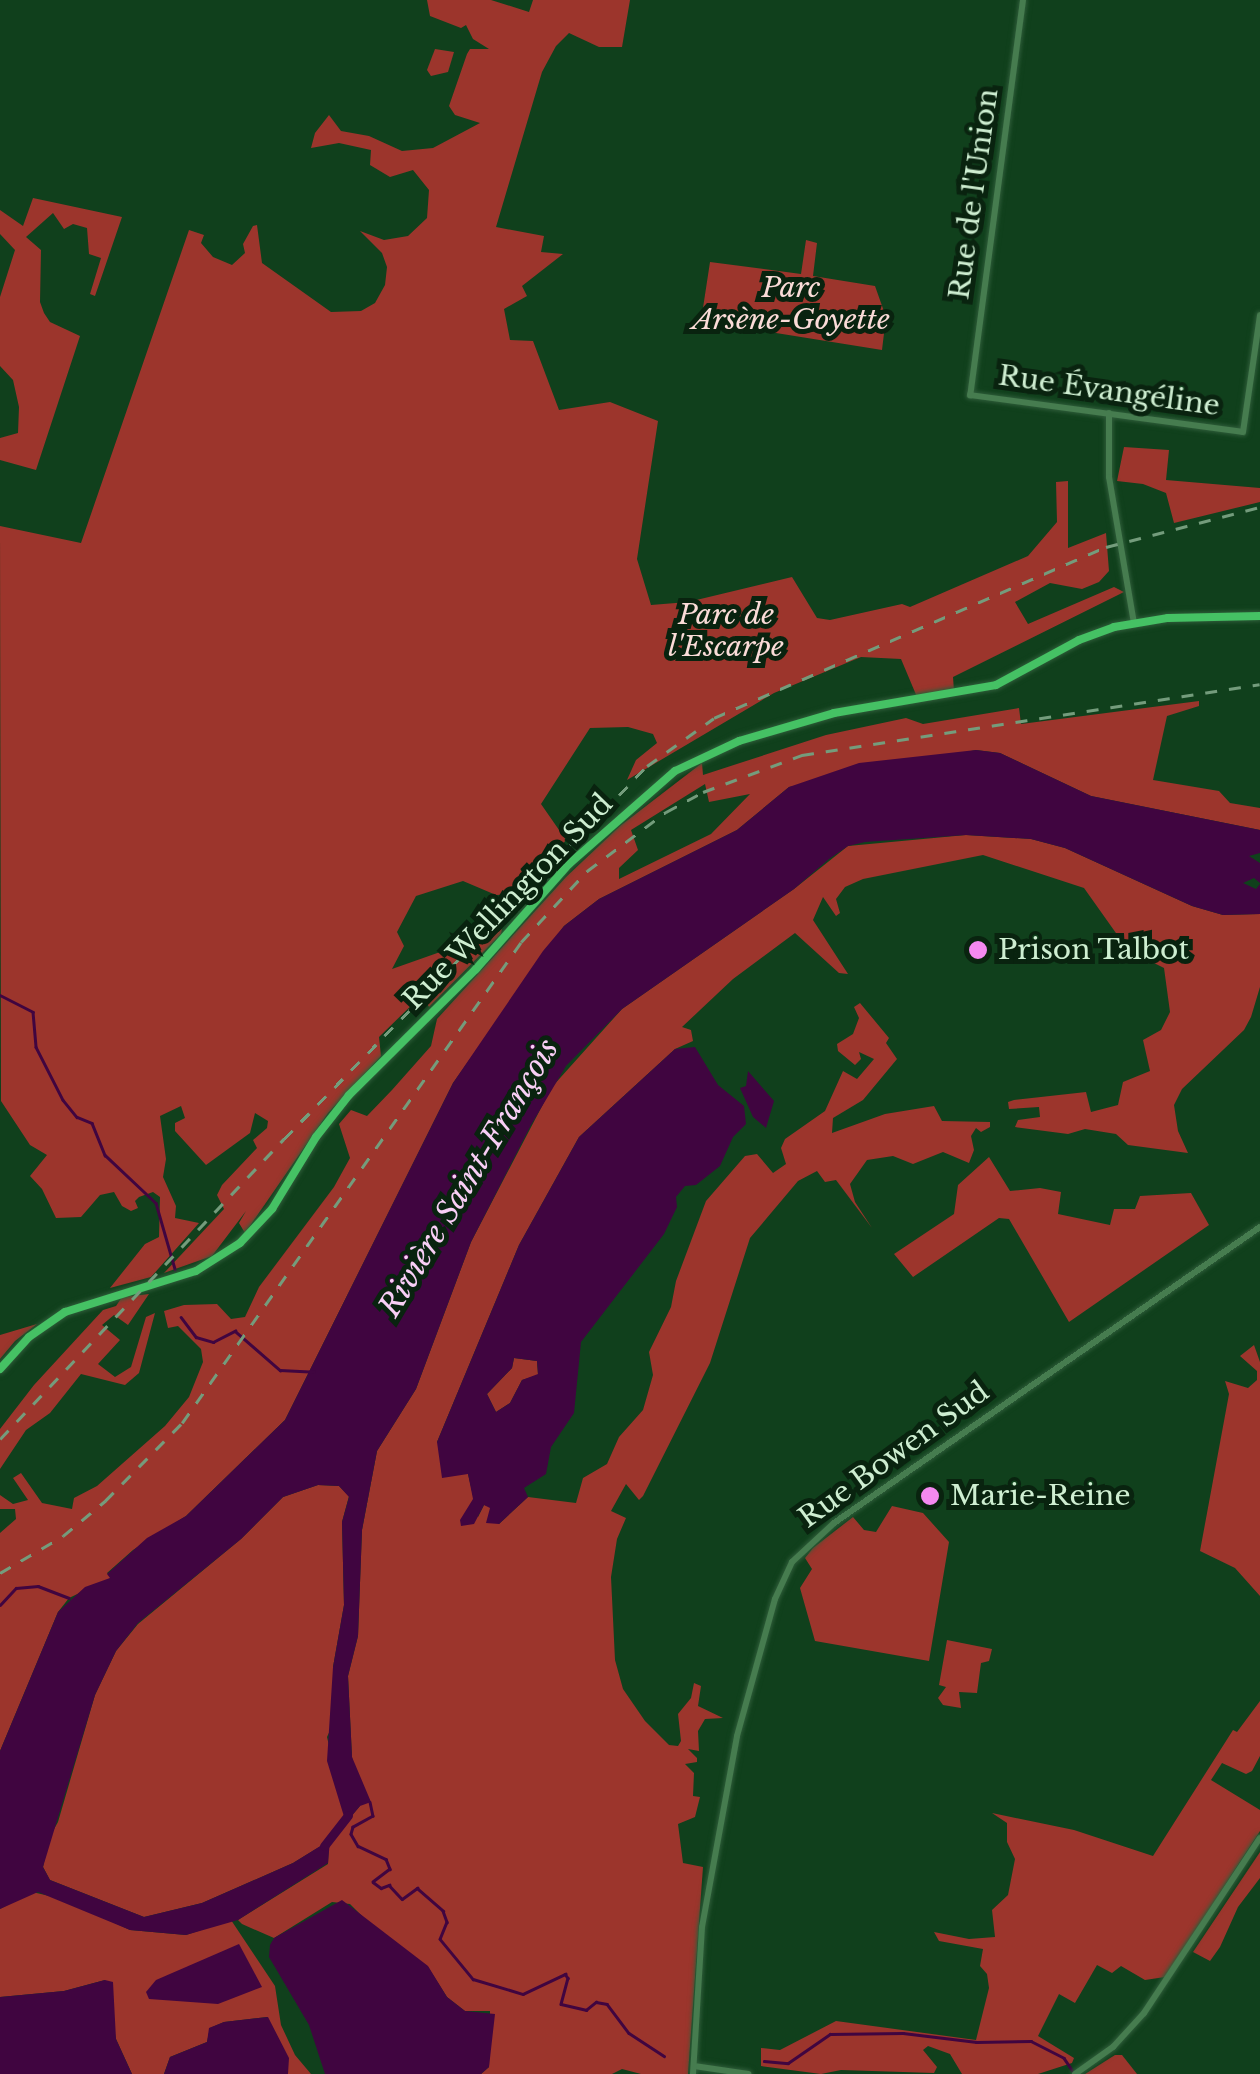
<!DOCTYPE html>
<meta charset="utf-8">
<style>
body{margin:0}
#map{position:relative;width:1260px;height:2074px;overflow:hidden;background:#10401c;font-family:"Libre Baskerville",serif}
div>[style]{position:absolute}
.green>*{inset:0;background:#9c352c}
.water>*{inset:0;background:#400540}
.stream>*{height:2.5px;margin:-1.25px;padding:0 1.25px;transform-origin:1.25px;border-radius:1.25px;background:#400540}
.river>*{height:9px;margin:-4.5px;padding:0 4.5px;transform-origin:4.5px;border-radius:4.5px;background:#400540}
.roads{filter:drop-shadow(0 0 2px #2e5c39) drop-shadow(0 0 2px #2e5c39)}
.minor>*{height:6px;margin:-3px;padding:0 3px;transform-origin:3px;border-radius:3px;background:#467c4f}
.major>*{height:8px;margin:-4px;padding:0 4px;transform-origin:4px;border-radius:4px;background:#45c164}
.rail>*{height:2.5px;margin-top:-1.25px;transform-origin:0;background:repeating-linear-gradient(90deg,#749c7c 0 12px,transparent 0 24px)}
.dots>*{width:28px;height:28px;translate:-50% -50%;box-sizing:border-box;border:5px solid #09230f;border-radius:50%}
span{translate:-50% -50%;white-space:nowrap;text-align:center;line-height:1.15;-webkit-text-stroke:10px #09230f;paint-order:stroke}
.street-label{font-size:28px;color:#ceeed1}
.park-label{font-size:28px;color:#fbdcd8;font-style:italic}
.poi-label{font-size:28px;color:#ceeed1}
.left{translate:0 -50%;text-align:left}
.water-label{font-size:30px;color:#f9cff6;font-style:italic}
</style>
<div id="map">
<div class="green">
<i style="clip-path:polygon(427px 0,491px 0,529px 12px,533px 0,630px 0,622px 47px,599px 47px,569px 33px,556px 46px,542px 72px,496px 227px,544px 236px,541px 252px,563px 254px,522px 286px,527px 296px,504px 309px,510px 340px,533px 341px,559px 410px,610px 402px,658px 421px,637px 559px,651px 605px,688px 602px,792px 577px,817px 618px,830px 620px,902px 604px,910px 607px,1028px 556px,1057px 522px,1056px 482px,1068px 481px,1068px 548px,1106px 533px,1109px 571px,1099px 582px,1082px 589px,1050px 583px,1015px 602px,1028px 624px,1114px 587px,1124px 592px,953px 677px,954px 691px,917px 697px,901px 659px,861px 657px,774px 693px,627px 780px,636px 760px,657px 743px,653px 734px,628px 727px,590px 728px,541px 804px,566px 840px,531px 882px,514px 894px,496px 895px,463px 881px,416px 896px,397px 932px,404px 946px,392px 969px,460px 945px,488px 925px,482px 945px,502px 929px,501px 934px,429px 1007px,422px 995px,379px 1037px,381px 1056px,328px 1113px,245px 1233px,239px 1223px,246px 1211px,212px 1256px,164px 1273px,224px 1209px,217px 1195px,222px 1185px,257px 1148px,253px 1140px,267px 1128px,268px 1121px,255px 1113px,250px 1133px,206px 1165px,175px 1131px,175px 1123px,185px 1118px,181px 1106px,160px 1116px,166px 1159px,163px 1177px,176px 1206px,175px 1218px,199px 1223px,151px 1277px,110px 1288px,145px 1244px,159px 1237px,160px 1197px,153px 1192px,139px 1197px,135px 1201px,138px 1208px,131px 1211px,122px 1206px,114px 1192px,100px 1195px,81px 1217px,56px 1218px,42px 1189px,30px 1176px,47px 1155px,30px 1145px,1px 1101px,0 526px,81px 543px,189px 230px,204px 235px,201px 243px,213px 257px,232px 265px,245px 253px,243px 244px,253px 226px,257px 225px,262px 263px,331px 312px,361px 311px,375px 303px,385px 285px,387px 267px,382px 253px,360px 231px,384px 240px,408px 236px,427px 218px,429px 190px,413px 170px,390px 177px,370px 165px,371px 150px,339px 143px,311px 148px,315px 133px,329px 115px,341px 131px,369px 136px,402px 151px,433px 148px,480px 123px,455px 115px,449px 106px,467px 54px,470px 49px,489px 49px,473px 39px,466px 25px,461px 28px,430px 16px)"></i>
<i style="clip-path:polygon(435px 49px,454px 52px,448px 72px,431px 76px,427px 70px)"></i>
<i style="clip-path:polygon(33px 198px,122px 217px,95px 296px,90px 294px,101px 258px,89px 254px,87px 228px,73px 224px,64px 229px,53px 213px,26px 237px,41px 250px,40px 302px,44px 313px,50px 322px,80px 336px,36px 470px,0 460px,0 438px,18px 433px,19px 407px,13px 380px,0 366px,0 297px,15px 250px,0 234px,0 210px,23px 226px)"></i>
<i style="clip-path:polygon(806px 240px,817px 243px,813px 276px,875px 286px,886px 317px,882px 350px,701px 321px,710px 262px,801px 274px)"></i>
<i style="clip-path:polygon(1124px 447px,1169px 450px,1166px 480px,1260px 488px,1260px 502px,1174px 523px,1166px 493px,1143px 484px,1117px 481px)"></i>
<i style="clip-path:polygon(evenodd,1199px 701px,1199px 706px,1167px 716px,1153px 780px,1219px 791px,1230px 803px,1260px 808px,1260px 830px,1091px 796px,1000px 753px,976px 750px,789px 787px,737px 830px,599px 899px,564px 926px,453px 1083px,285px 1420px,186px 1516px,133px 1550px,107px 1573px,111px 1578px,69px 1598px,58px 1612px,0 1751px,0 1533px,16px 1519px,15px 1509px,0 1509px,0 1495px,13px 1504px,28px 1500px,13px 1478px,21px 1473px,42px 1503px,72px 1509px,74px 1498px,97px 1486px,165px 1426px,189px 1397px,203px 1362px,201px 1349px,178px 1326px,168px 1328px,164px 1311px,184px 1305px,217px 1304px,231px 1319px,245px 1317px,259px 1287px,334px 1187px,350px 1158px,339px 1124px,351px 1110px,367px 1116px,392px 1090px,431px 1046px,437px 1019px,566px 877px,620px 826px,702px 763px,703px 775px,826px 735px,906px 718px,923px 724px,1019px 708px,1021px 724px,1199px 701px,705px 784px,709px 802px,750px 794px,711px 834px,619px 879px,619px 868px,638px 850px,631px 830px,705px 784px)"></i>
<i style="clip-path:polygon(966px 835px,1031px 839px,1065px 848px,1192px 906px,1223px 915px,1260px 914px,1260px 987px,1251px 1017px,1244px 1030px,1182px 1089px,1174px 1105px,1178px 1131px,1188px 1153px,1128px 1145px,1116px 1134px,1085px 1129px,1068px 1134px,1015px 1127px,1018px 1120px,1040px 1117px,1039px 1107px,1009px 1109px,1008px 1102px,1014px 1100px,1086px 1092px,1091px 1112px,1118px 1105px,1123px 1082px,1150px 1071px,1143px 1040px,1161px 1030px,1170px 1012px,1164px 968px,1128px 950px,1084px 888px,983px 855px,863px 879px,845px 887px,836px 899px,840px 913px,836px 916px,823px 897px,813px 920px,848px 974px,839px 973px,795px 933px,733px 979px,682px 1027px,691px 1030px,693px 1041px,675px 1049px,579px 1137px,519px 1245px,437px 1442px,468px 1474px,478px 1517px,484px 1505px,490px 1506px,499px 1524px,528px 1497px,576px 1503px,583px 1478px,607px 1464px,619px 1437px,643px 1410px,653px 1375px,649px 1352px,671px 1307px,676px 1281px,706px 1201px,745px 1156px,757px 1154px,773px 1173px,786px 1164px,781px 1148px,785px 1139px,825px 1111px,843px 1071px,857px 1079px,874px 1059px,859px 1052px,861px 1059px,855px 1065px,838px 1051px,837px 1044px,853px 1034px,859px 1018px,854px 1007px,860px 1003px,889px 1038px,886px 1043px,897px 1059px,863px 1100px,833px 1118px,832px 1133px,885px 1114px,934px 1106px,942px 1121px,990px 1122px,990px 1127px,981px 1132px,976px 1128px,971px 1136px,974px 1150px,969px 1163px,943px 1152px,913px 1164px,893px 1156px,867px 1160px,850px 1184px,855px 1202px,872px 1228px,836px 1180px,825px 1182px,817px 1171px,798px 1181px,750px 1238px,710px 1363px,643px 1496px,639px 1500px,626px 1484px,611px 1511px,626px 1518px,617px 1539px,611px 1577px,615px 1660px,623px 1689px,645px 1721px,669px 1745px,678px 1746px,681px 1741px,678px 1714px,691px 1698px,694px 1683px,701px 1686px,698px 1706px,723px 1718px,705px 1719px,698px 1731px,699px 1751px,688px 1749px,697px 1758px,697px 1762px,685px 1764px,694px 1773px,693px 1796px,700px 1797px,695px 1817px,678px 1824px,683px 1863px,703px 1867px,688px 2074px,641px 2074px,622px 2069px,612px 2074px,481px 2074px,489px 2067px,490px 2011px,465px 2011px,447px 1997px,428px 1967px,376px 1930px,350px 1904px,332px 1902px,274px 1938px,242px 1924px,238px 1920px,328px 1864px,329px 1841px,293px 1863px,202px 1903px,144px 1917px,50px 1880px,43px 1867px,49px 1838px,58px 1822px,95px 1695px,116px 1651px,138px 1624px,241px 1539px,283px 1497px,318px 1485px,339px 1486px,349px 1496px,342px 1522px,344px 1605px,333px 1667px,333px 1724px,327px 1737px,347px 1821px,360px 1806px,352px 1757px,348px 1676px,358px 1636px,362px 1530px,377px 1451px,416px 1389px,471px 1242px,552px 1087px,622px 1009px,794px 889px,848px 846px)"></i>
<i style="clip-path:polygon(989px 1157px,1010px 1191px,1040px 1188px,1061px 1192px,1058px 1214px,1110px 1225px,1114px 1209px,1135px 1209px,1140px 1196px,1191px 1193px,1209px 1225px,1069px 1322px,1009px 1219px,999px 1218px,913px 1277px,894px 1254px,954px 1214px,958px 1185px)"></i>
<i style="clip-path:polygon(149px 1294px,128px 1325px,114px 1315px,102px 1325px,120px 1340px,98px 1364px,115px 1377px,131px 1367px,146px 1317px,155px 1313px,139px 1373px,125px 1385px,81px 1374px,50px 1413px,26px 1430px,0 1469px,0 1429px,34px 1385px,103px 1310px,116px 1306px,122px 1297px)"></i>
<i style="clip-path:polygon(37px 1324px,15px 1341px,0 1359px,0 1335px)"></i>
<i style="clip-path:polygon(1254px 1345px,1260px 1362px,1260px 1596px,1235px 1568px,1200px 1551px,1229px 1394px,1225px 1381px,1248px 1388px,1257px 1380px,1257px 1371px,1240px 1356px)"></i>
<i style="clip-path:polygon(514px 1358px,537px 1361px,538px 1375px,522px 1380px,510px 1403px,496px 1412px,487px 1394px,512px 1368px)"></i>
<i style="clip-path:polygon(892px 1506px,923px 1513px,949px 1542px,929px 1661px,815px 1641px,800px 1588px,812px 1569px,805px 1558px,813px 1548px,853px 1517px,864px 1530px,876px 1532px)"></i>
<i style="clip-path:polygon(947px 1640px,992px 1649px,989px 1661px,981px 1663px,977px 1693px,959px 1692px,961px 1708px,943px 1705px,938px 1698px,946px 1687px,939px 1685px)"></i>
<i style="clip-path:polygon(1260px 1701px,1260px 1756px,1252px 1771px,1246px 1774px,1222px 1763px,1211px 1780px,1260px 1810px,1260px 1831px,1165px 1977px,1145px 1980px,1121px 1966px,1112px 1973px,1097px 1965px,1075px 2003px,1059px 1994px,1038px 2036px,1074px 2058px,1072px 2063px,1038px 2074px,962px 2074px,950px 2054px,928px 2046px,923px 2050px,937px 2067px,934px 2073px,841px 2070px,821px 2074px,761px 2066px,761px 2048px,780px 2050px,836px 2021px,976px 2040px,989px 1988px,987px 1974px,980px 1966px,983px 1949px,939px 1941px,934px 1932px,969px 1939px,995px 1937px,992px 1910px,1008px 1895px,1015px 1859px,1007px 1842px,1007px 1823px,992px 1813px,1074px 1830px,1153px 1856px,1233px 1730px,1237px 1732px)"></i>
<i style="clip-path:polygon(1260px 1852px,1260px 1878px,1238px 1907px,1220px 1947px,1210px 1961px,1193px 1952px)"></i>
<i style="clip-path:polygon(32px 1892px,63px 1899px,130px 1930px,186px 1935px,231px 1920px,275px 1986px,281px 2025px,295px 2055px,311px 2074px,288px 2074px,288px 2058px,267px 2017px,224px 2022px,210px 2028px,207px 2042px,170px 2057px,164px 2074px,132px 2074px,116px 2039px,105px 1980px,64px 1991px,0 1997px,0 1909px)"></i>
<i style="clip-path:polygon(1115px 2055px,1122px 2055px,1137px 2074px,1085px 2074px)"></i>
</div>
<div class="water">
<i style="clip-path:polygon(976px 750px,1000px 753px,1091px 796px,1260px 830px,1260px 853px,1249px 856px,1260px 863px,1260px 883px,1254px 878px,1243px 883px,1256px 889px,1260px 884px,1260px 914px,1223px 915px,1192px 906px,1065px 848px,1031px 839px,966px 835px,865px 842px,848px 846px,829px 859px,794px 889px,622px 1009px,566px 1066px,531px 1125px,471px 1242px,416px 1389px,377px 1451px,362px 1530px,358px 1636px,348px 1676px,352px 1757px,371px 1802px,360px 1806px,346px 1823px,327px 1761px,333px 1667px,344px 1605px,342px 1522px,349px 1497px,339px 1486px,318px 1485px,283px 1497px,241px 1539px,138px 1623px,116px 1651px,95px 1695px,43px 1867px,50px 1880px,144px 1917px,202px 1903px,293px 1863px,330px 1840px,328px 1863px,238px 1920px,186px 1935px,130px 1930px,38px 1892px,0 1909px,0 1751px,58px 1612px,85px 1587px,110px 1578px,107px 1574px,147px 1538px,186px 1516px,285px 1420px,453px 1083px,543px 951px,564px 926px,599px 899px,737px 830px,789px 787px,859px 763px)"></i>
<i style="clip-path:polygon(evenodd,695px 1047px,718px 1085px,744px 1106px,746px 1124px,733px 1137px,720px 1166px,696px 1185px,685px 1186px,676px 1197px,677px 1207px,664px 1234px,581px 1342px,574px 1413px,551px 1447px,546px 1474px,524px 1488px,528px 1497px,499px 1524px,486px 1523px,490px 1508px,484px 1505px,474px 1524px,461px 1526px,460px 1520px,473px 1499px,468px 1474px,442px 1478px,437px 1442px,519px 1245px,579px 1137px,675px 1049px,695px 1047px,514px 1358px,537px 1361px,538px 1374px,522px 1380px,510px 1403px,496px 1412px,487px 1394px,512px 1368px,514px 1358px)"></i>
<i style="clip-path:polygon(748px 1071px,774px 1101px,766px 1128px,753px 1117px,740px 1088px,746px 1086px)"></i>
<i style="clip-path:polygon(342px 1900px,428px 1966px,447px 1997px,465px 2011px,495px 2014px,489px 2067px,481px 2074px,325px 2074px,309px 2025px,269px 1957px,270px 1945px,274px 1938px)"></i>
<i style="clip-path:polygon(239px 1944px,262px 1987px,218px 2004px,149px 1999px,146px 1992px,156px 1980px)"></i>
<i style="clip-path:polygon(105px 1980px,113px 1982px,116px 2039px,132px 2074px,0 2074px,0 1997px,64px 1991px)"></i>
<i style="clip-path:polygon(268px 2017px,289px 2058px,288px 2074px,164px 2074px,170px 2057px,207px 2042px,209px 2028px,224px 2022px)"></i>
</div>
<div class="stream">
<i style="left:0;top:995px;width:37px;rotate:27deg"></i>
<i style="left:33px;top:1012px;width:35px;rotate:85deg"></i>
<i style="left:36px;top:1047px;width:59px;rotate:63deg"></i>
<i style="left:63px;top:1100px;width:22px;rotate:51deg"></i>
<i style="left:77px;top:1117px;width:16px;rotate:22deg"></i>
<i style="left:92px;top:1123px;width:35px;rotate:68deg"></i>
<i style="left:105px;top:1155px;width:70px;rotate:43.3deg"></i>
<i style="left:156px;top:1203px;width:69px;rotate:73.9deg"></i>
<i style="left:181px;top:1317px;width:25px;rotate:53deg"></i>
<i style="left:196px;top:1337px;width:18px;rotate:16deg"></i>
<i style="left:213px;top:1342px;width:25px;rotate:-27deg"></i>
<i style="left:235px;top:1331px;width:60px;rotate:40.9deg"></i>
<i style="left:280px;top:1370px;width:34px;rotate:3deg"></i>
<i style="left:0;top:1605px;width:23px;rotate:-47deg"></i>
<i style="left:16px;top:1588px;width:22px;rotate:-5deg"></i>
<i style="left:38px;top:1586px;width:33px;rotate:21deg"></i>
<i style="left:370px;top:1802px;width:14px;rotate:78deg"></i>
<i style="left:373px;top:1816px;width:23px;rotate:151deg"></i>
<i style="left:353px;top:1827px;width:7px;rotate:106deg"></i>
<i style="left:351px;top:1834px;width:14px;rotate:60deg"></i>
<i style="left:358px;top:1846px;width:31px;rotate:25deg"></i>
<i style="left:386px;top:1859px;width:11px;rotate:68deg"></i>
<i style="left:390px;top:1869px;width:21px;rotate:143deg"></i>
<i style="left:373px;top:1882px;width:10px;rotate:37deg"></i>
<i style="left:381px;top:1888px;width:9px;rotate:-21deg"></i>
<i style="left:389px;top:1885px;width:19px;rotate:47deg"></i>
<i style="left:402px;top:1899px;width:19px;rotate:-36deg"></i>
<i style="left:417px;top:1888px;width:35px;rotate:41deg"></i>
<i style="left:443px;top:1911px;width:12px;rotate:70deg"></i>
<i style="left:447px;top:1922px;width:18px;rotate:112deg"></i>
<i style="left:440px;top:1939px;width:52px;rotate:50.5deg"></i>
<i style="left:473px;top:1979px;width:52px;rotate:16.7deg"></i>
<i style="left:523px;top:1994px;width:47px;rotate:-25.5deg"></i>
<i style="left:565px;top:1974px;width:5px;rotate:53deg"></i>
<i style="left:568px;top:1978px;width:27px;rotate:105deg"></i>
<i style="left:561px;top:2004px;width:26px;rotate:13deg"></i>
<i style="left:586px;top:2010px;width:13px;rotate:-39deg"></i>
<i style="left:596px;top:2002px;width:11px;rotate:10deg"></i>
<i style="left:607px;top:2004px;width:36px;rotate:53deg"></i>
<i style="left:629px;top:2033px;width:42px;rotate:33.3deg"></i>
<i style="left:764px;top:2061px;width:24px;rotate:5deg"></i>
<i style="left:788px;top:2063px;width:51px;rotate:-34.6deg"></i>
<i style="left:830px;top:2034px;width:73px;rotate:-0.8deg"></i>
<i style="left:903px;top:2033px;width:74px;rotate:7deg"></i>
<i style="left:976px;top:2042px;width:55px;rotate:-1deg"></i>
<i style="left:1031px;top:2041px;width:37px;rotate:27deg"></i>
<i style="left:1064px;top:2058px;width:18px;rotate:56deg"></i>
</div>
<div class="river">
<i style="left:324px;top:1846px;width:39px;rotate:-52deg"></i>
</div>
<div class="roads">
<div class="minor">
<i style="left:1023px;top:0;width:399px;rotate:97.6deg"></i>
<i style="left:970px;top:395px;width:275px;rotate:7.7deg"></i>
<i style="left:1243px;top:432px;width:118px;rotate:-81.7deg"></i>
<i style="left:1109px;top:413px;width:64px;rotate:90deg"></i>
<i style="left:1109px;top:477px;width:148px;rotate:80.3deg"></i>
<i style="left:694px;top:2066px;width:55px;rotate:8.4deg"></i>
<i style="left:693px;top:2074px;width:147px;rotate:-86.5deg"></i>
<i style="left:702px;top:1927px;width:194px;rotate:-79.6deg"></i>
<i style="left:737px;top:1736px;width:142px;rotate:-74.5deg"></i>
<i style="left:775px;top:1599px;width:41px;rotate:-65.3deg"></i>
<i style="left:792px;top:1562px;width:57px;rotate:-42.9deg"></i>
<i style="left:834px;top:1523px;width:519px;rotate:-34.79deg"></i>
<i style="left:1075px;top:2074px;width:47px;rotate:-35.4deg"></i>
<i style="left:1113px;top:2047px;width:46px;rotate:-47.6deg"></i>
<i style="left:1144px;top:2013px;width:210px;rotate:-56.5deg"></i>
</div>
<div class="major">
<i style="left:0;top:1369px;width:43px;rotate:-47.8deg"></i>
<i style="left:29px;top:1337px;width:44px;rotate:-34.8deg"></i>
<i style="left:65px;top:1312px;width:137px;rotate:-17.4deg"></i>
<i style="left:196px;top:1271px;width:52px;rotate:-32.5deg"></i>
<i style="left:240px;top:1243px;width:47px;rotate:-46.7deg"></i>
<i style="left:272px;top:1209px;width:84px;rotate:-58.6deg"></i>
<i style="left:316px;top:1137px;width:53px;rotate:-51.8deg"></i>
<i style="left:349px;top:1095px;width:179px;rotate:-44.8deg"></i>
<i style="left:476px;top:969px;width:140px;rotate:-48.5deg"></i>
<i style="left:569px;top:864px;width:141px;rotate:-41.3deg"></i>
<i style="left:675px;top:771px;width:71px;rotate:-25.1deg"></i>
<i style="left:739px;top:741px;width:99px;rotate:-16.4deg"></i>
<i style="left:834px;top:713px;width:164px;rotate:-9.8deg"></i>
<i style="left:996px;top:685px;width:94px;rotate:-28.5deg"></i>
<i style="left:1079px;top:640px;width:37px;rotate:-20deg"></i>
<i style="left:1114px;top:627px;width:55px;rotate:-9.5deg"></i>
<i style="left:1168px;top:618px;width:92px;rotate:-1.2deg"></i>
</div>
</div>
<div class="rail">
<i style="left:0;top:1439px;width:413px;rotate:-46.6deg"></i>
<i style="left:284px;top:1139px;width:520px;rotate:-45.78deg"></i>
<i style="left:647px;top:766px;width:82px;rotate:-35.6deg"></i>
<i style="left:714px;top:718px;width:428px;rotate:-23.6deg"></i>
<i style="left:1106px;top:547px;width:159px;rotate:-14.6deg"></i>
<i style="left:0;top:1573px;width:73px;rotate:-30.4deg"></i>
<i style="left:63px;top:1536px;width:55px;rotate:-39.8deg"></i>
<i style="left:105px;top:1501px;width:110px;rotate:-45.4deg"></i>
<i style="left:182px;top:1423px;width:588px;rotate:-54.82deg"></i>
<i style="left:521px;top:942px;width:97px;rotate:-47.1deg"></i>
<i style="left:587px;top:871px;width:99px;rotate:-36.8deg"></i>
<i style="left:666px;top:812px;width:42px;rotate:-28.4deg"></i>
<i style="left:703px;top:792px;width:106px;rotate:-20.5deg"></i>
<i style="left:802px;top:755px;width:463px;rotate:-8.8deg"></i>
</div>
<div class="dots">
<i style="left:978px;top:950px;background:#f489f0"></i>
<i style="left:930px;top:1496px;background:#f489f0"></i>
</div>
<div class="street-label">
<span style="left:974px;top:194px;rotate:-82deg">Rue de l'Union</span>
<span style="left:1109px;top:391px;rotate:8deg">Rue Évangéline</span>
<span style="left:508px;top:902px;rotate:-46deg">Rue Wellington Sud</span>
<span style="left:894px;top:1455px;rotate:-36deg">Rue Bowen Sud</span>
</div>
<div class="park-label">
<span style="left:791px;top:304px">Parc<br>Arsène-Goyette</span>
<span style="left:726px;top:631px">Parc de<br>l'Escarpe</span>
</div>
<div class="poi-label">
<span class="left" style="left:998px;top:950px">Prison Talbot</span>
<span class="left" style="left:950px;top:1496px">Marie-Reine</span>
</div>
<div class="water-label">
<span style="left:469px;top:1178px;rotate:-59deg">Rivière Saint-François</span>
</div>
</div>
